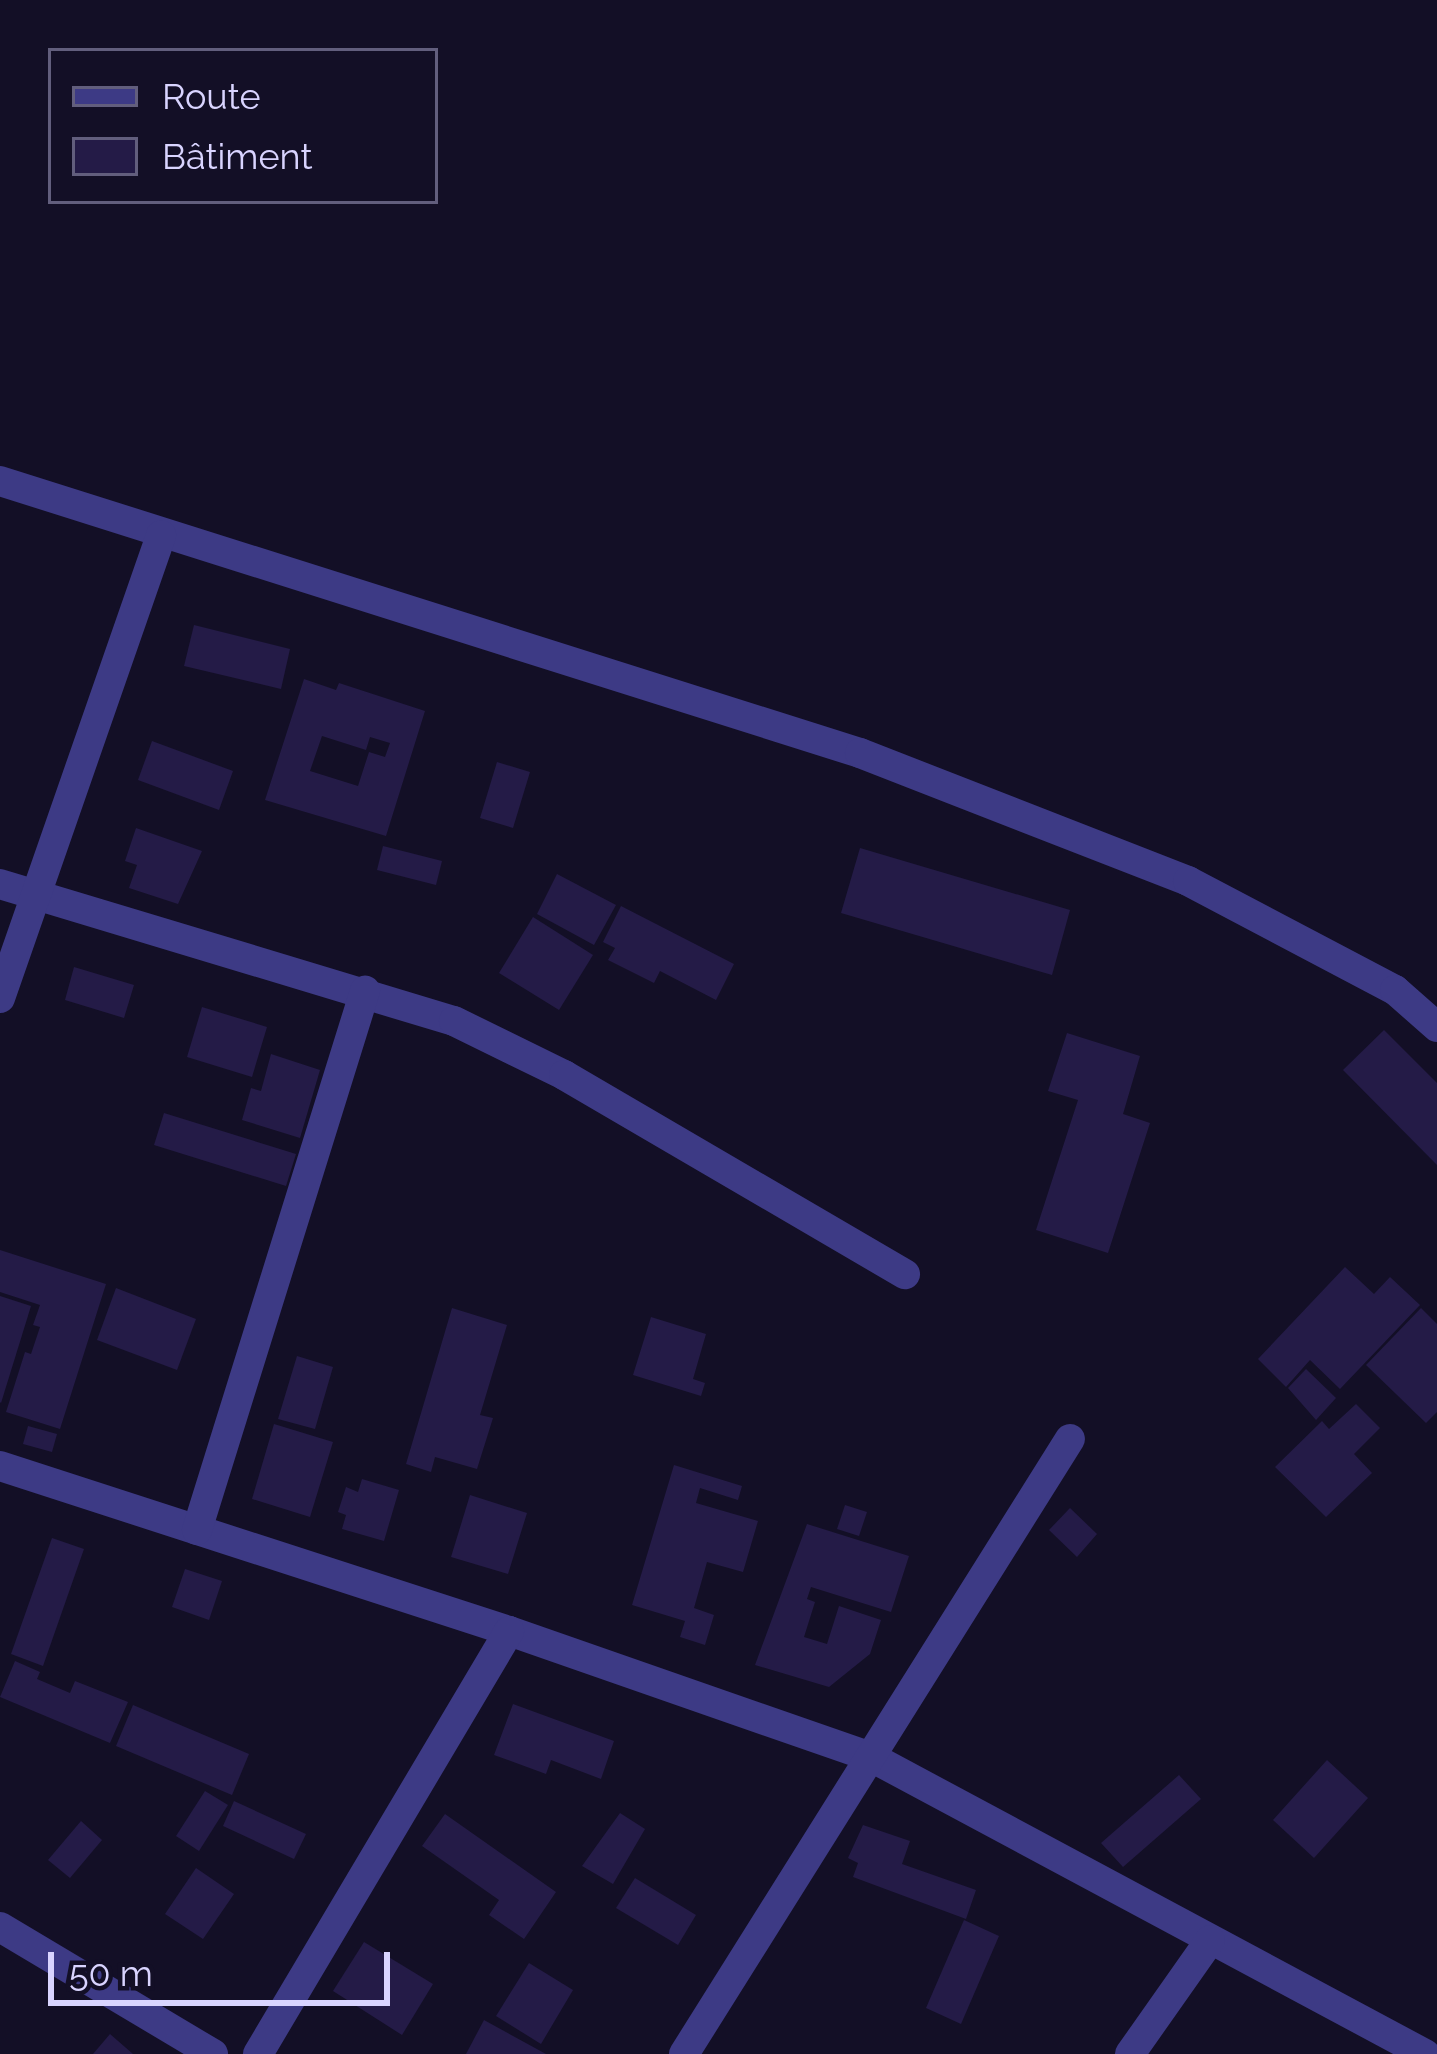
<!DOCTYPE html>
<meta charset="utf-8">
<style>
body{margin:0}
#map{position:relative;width:1437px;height:2054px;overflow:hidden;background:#130f26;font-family:Raleway,sans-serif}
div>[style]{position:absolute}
.building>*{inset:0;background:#241b47}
.minor>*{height:30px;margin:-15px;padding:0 15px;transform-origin:15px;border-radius:15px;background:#3d3a85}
span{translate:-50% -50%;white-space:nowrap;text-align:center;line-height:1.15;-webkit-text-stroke:10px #130f26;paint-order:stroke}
.legend{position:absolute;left:48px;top:48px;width:390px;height:156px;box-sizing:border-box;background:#130f26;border:3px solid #625e7d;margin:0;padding:15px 21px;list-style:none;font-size:36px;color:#d9d4ff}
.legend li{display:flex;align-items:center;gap:24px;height:60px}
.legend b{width:60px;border:3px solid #625e7d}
.scale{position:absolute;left:48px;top:1952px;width:342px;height:54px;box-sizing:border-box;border:6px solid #d9d4ff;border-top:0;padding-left:15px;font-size:36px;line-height:42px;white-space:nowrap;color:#d9d4ff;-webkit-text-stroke:9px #130f26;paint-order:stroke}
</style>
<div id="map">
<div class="building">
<i style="clip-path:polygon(194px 625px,290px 649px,281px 689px,184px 666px)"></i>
<i style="clip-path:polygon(evenodd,304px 679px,336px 690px,339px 683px,425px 711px,386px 836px,265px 800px,304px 679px,322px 736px,366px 750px,370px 737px,390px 743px,385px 757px,369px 752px,358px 786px,310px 771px,322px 736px)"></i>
<i style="clip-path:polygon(152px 741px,233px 771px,219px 810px,138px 780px)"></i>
<i style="clip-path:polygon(497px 762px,530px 772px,513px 828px,480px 818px)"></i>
<i style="clip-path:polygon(136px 828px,202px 851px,178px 904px,129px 888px,137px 865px,125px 861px)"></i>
<i style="clip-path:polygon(383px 846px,442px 861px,436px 885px,377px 870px)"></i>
<i style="clip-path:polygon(860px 848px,1070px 910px,1052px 975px,841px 913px)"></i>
<i style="clip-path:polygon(557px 874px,616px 905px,594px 945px,537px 914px)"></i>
<i style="clip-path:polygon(621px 906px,734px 964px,716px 1000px,660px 971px,654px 983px,608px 960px,615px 948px,603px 942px)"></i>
<i style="clip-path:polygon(533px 917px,593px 955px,559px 1010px,499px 973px)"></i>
<i style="clip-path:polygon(74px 967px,134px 985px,124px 1018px,65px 1000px)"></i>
<i style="clip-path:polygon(202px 1007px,267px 1027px,252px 1077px,187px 1057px)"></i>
<i style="clip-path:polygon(1384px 1030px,1437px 1083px,1437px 1165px,1343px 1070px)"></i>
<i style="clip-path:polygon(1067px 1033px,1140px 1056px,1123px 1114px,1150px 1123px,1108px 1253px,1036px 1230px,1078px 1100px,1048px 1091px)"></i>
<i style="clip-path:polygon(271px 1054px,320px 1070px,300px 1138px,242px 1120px,251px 1088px,261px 1091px)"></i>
<i style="clip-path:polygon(164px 1113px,296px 1154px,286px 1186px,154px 1145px)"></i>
<i style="clip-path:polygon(0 1250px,106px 1284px,60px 1429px,6px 1412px,25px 1352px,31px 1354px,40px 1327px,33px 1325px,40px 1305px,0 1292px)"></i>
<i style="clip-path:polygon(1345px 1267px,1374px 1294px,1390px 1277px,1420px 1305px,1340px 1389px,1310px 1360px,1286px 1387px,1258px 1359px)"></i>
<i style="clip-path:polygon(116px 1288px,196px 1319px,177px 1370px,97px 1340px)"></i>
<i style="clip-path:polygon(0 1296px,31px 1306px,1px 1403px,0 1402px)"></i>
<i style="clip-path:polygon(452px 1308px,507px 1325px,480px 1415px,493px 1418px,477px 1469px,435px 1457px,431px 1472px,406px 1464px)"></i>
<i style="clip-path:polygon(1421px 1308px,1437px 1324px,1437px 1412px,1426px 1423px,1366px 1365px)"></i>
<i style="clip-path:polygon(651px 1317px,706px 1334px,693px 1379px,705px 1383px,701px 1396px,633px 1375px)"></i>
<i style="clip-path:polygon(297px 1356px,333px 1367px,315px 1429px,278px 1419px)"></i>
<i style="clip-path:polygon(1306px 1369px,1336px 1398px,1316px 1420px,1288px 1388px)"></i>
<i style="clip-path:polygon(1356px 1404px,1380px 1428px,1354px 1454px,1372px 1473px,1326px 1517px,1275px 1467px,1322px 1421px,1329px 1429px)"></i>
<i style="clip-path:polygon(274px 1424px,333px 1442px,310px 1517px,252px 1499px)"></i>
<i style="clip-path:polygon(28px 1426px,57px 1434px,52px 1452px,23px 1444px)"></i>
<i style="clip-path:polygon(674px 1465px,742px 1486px,738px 1500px,700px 1488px,696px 1503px,758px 1521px,743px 1572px,707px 1562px,694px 1608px,714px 1615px,705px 1645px,680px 1637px,685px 1621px,632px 1605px)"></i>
<i style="clip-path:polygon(362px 1479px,399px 1490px,384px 1541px,342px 1529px,346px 1515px,338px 1512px,346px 1487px,358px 1492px)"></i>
<i style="clip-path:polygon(470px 1495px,527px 1513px,508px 1574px,451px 1557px)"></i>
<i style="clip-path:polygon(845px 1505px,867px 1512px,859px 1536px,837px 1529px)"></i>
<i style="clip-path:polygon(1070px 1508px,1097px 1534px,1077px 1557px,1049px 1530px)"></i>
<i style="clip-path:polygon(807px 1524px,909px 1556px,891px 1612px,811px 1587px,807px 1599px,815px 1602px,804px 1637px,827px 1644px,839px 1606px,881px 1620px,870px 1654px,829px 1687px,755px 1665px)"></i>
<i style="clip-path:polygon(52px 1538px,84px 1549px,43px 1666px,11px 1654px)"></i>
<i style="clip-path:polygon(185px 1569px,222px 1581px,209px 1620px,172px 1607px)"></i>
<i style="clip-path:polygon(15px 1661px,40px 1672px,37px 1679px,70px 1693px,75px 1681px,128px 1702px,110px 1743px,0 1697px)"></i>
<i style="clip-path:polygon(513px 1704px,614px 1741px,601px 1779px,551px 1760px,546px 1774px,494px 1755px)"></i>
<i style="clip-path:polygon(133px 1705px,249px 1754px,232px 1795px,116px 1746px)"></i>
<i style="clip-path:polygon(1327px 1760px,1368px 1798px,1314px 1858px,1273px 1820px)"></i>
<i style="clip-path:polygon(1179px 1775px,1201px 1799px,1123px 1867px,1101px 1843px)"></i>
<i style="clip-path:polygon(205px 1791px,228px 1805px,199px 1851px,176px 1836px)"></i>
<i style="clip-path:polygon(234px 1801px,306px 1834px,294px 1859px,223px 1826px)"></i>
<i style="clip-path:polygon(620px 1813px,645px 1829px,613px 1884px,582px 1866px)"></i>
<i style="clip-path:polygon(445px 1814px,556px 1892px,524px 1939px,489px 1915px,499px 1900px,422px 1846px)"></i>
<i style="clip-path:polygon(81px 1821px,102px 1840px,70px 1878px,48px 1860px)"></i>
<i style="clip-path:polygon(863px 1825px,910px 1841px,902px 1864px,976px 1890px,966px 1919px,853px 1877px,858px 1863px,848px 1858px)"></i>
<i style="clip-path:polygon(196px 1868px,234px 1894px,203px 1939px,165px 1914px)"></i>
<i style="clip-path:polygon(635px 1878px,696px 1915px,678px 1945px,616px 1908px)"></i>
<i style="clip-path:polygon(964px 1920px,999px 1936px,961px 2024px,926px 2008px)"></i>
<i style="clip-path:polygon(364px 1942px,433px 1984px,402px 2035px,333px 1991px)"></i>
<i style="clip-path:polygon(529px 1963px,573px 1990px,541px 2044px,496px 2016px)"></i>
<i style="clip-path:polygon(484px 2020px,546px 2054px,466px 2054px)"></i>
<i style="clip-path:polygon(110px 2034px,133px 2054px,93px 2054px)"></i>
</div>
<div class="minor">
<i style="left:0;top:481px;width:902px;rotate:17.55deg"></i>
<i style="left:860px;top:753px;width:352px;rotate:21.3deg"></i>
<i style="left:1188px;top:881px;width:234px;rotate:27.8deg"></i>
<i style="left:1395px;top:990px;width:56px;rotate:41.4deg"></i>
<i style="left:0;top:884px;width:474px;rotate:16.8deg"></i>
<i style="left:454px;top:1021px;width:123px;rotate:26.1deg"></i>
<i style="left:564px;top:1075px;width:395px;rotate:30.3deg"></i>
<i style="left:0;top:998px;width:490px;rotate:-70.8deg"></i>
<i style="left:0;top:1466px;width:535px;rotate:17.96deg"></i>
<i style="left:509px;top:1631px;width:383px;rotate:19.2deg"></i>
<i style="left:871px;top:1757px;width:629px;rotate:28.2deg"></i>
<i style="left:197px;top:1530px;width:565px;rotate:-72.69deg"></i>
<i style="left:0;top:1927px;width:248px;rotate:30.8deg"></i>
<i style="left:258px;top:2054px;width:492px;rotate:-59.3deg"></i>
<i style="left:684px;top:2054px;width:726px;rotate:-57.89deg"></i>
<i style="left:1130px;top:2054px;width:139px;rotate:-54.9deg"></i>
</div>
<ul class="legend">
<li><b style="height:15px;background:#3d3a85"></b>Route</li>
<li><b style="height:33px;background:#241b47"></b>Bâtiment</li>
</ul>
<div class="scale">50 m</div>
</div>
